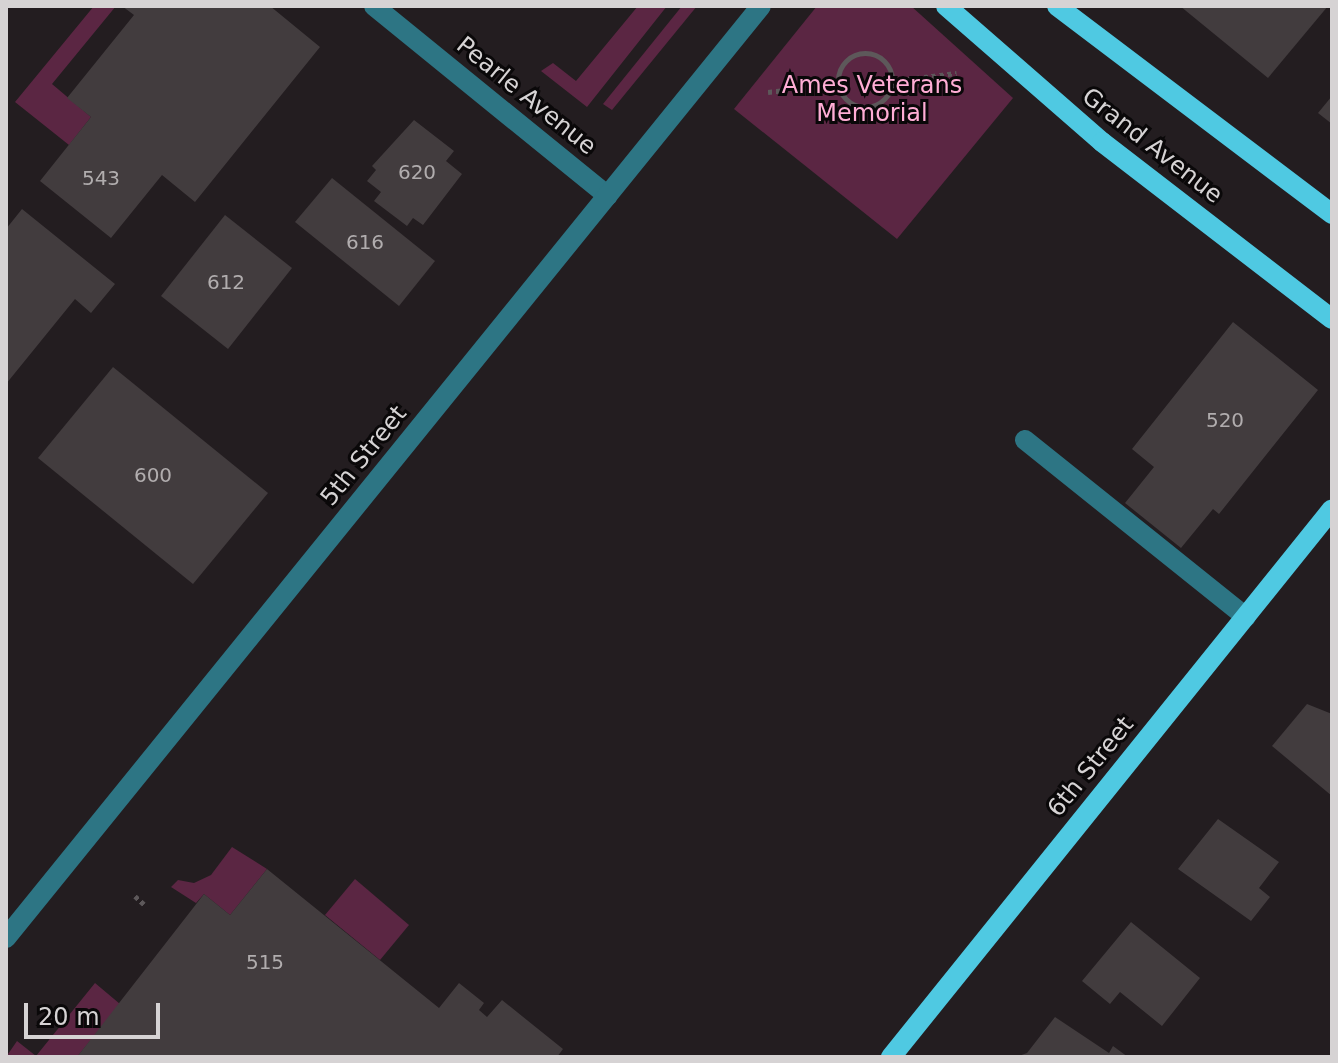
<!DOCTYPE html>
<style>
body{margin:0}
#map{position:relative;width:1338px;height:1063px;overflow:hidden;background:#231d20;font-family:"DejaVu Sans",sans-serif}
div>[style]{position:absolute}
.green>*{inset:0;background:#5b2643}
.building>*{inset:0;background:#423c3e}
.path>*{height:5px;margin-top:-2.5px;transform-origin:0;background:repeating-linear-gradient(90deg,#5d585a 0 4px,transparent 0 8px)}
.path>.ring{margin:-2.5px;padding:0;box-sizing:content-box;background:none;border:5px solid #5d585a;border-radius:50%}
.minor>*{height:20px;margin:-10px;padding:0 10px;transform-origin:10px;border-radius:10px;background:#2d7584}
.major>*{height:20px;margin:-10px;padding:0 10px;transform-origin:10px;border-radius:10px;background:#4fc9e2}
span{translate:-50% -50%;white-space:nowrap;text-align:center;line-height:1.15;-webkit-text-stroke:6px #0a0809;paint-order:stroke}
.number-label{font-size:20px;color:#b1adae}
.number-label span{-webkit-text-stroke-width:0}
.park-label{font-size:24px;color:#ffadd5}
.street-label{font-size:24px;color:#d6d3d4}
.frame{position:absolute;inset:0;border:8px solid #d6d3d4;pointer-events:none}
.scale{position:absolute;left:24px;top:1003px;width:136px;height:36px;box-sizing:border-box;border:4px solid #d6d3d4;border-top:0;padding-left:10px;font-size:24px;line-height:28px;white-space:nowrap;color:#d6d3d4;-webkit-text-stroke:6px #0a0809;paint-order:stroke}
</style>
<div id="map">
<div class="green">
<i style="clip-path:polygon(94px 6px,116px 6px,52px 84px,91px 117px,69px 145px,15px 102px)"></i>
<i style="clip-path:polygon(638px 6px,667px 6px,587px 107px,541px 71px,553px 63px,576px 81px)"></i>
<i style="clip-path:polygon(682px 6px,697px 6px,612px 110px,603px 104px)"></i>
<i style="clip-path:polygon(817px 6px,911px 6px,1013px 98px,897px 239px,734px 109px)"></i>
<i style="clip-path:polygon(232px 847px,267px 869px,230px 915px,204px 894px,196px 903px,171px 887px,178px 880px,194px 883px,211px 875px)"></i>
<i style="clip-path:polygon(355px 879px,409px 925px,380px 960px,325px 915px)"></i>
<i style="clip-path:polygon(95px 983px,120px 1004px,77px 1057px,6px 1057px,17px 1041px,36px 1056px)"></i>
</div>
<div class="building">
<i style="clip-path:polygon(122px 6px,270px 6px,320px 47px,195px 202px,162px 175px,111px 238px,40px 181px,91px 117px,67px 98px,134px 15px)"></i>
<i style="clip-path:polygon(1180px 6px,1328px 6px,1268px 78px)"></i>
<i style="clip-path:polygon(1332px 96px,1332px 124px,1318px 113px)"></i>
<i style="clip-path:polygon(414px 120px,454px 151px,446px 161px,462px 174px,423px 225px,413px 218px,407px 226px,374px 201px,381px 192px,367px 181px,376px 170px,372px 166px)"></i>
<i style="clip-path:polygon(332px 178px,435px 261px,399px 306px,295px 222px)"></i>
<i style="clip-path:polygon(22px 209px,115px 284px,91px 313px,75px 299px,6px 384px,6px 229px)"></i>
<i style="clip-path:polygon(225px 215px,292px 268px,228px 349px,161px 296px)"></i>
<i style="clip-path:polygon(1233px 322px,1318px 390px,1219px 514px,1213px 509px,1181px 548px,1125px 503px,1154px 467px,1132px 449px)"></i>
<i style="clip-path:polygon(113px 367px,268px 493px,193px 584px,38px 458px)"></i>
<i style="clip-path:polygon(1307px 704px,1332px 714px,1332px 796px,1272px 746px)"></i>
<i style="clip-path:polygon(1218px 819px,1279px 862px,1259px 888px,1270px 897px,1251px 921px,1178px 869px)"></i>
<i style="clip-path:polygon(267px 869px,439px 1008px,459px 983px,484px 1003px,479px 1010px,487px 1017px,502px 1000px,563px 1049px,557px 1057px,77px 1057px,204px 894px,230px 915px)"></i>
<i style="clip-path:polygon(1131px 922px,1200px 978px,1162px 1026px,1120px 992px,1110px 1004px,1082px 981px)"></i>
<i style="clip-path:polygon(1055px 1017px,1109px 1053px,1113px 1046px,1128px 1057px,1016px 1057px,1027px 1053px)"></i>
</div>
<div class="path">
<i class="ring" style="left:838px;top:53px;width:49px;height:49px"></i>
<i style="left:892px;top:81px;width:65px;rotate:-7deg"></i>
<i style="left:768px;top:92px;width:70px;rotate:-6.5deg"></i>
<i style="left:135px;top:896px;width:12px;rotate:42deg"></i>
</div>
<div class="minor">
<i style="left:374px;top:6px;width:301px;rotate:39.1deg"></i>
<i style="left:1025px;top:440px;width:283px;rotate:38.7deg"></i>
<i style="left:6px;top:938px;width:1199px;rotate:-50.99deg"></i>
</div>
<div class="major">
<i style="left:946px;top:6px;width:207px;rotate:41.1deg"></i>
<i style="left:1102px;top:142px;width:290px;rotate:37.6deg"></i>
<i style="left:1057px;top:6px;width:345px;rotate:37.1deg"></i>
<i style="left:891px;top:1057px;width:703px;rotate:-51.17deg"></i>
</div>
<div class="number-label">
<span style="left:417px;top:172px">620</span>
<span style="left:101px;top:178px">543</span>
<span style="left:365px;top:242px">616</span>
<span style="left:226px;top:282px">612</span>
<span style="left:1225px;top:420px">520</span>
<span style="left:153px;top:475px">600</span>
<span style="left:265px;top:962px">515</span>
</div>
<div class="park-label">
<span style="left:872px;top:100px">Ames Veterans<br>Memorial</span>
</div>
<div class="street-label">
<span style="left:526px;top:96px;rotate:39deg">Pearle Avenue</span>
<span style="left:1152px;top:146px;rotate:38deg">Grand Avenue</span>
<span style="left:364px;top:456px;rotate:-51deg">5th Street</span>
<span style="left:1091px;top:767px;rotate:-51deg">6th Street</span>
</div>
<div class="frame"></div>
<div class="scale">20 m</div>
</div>
